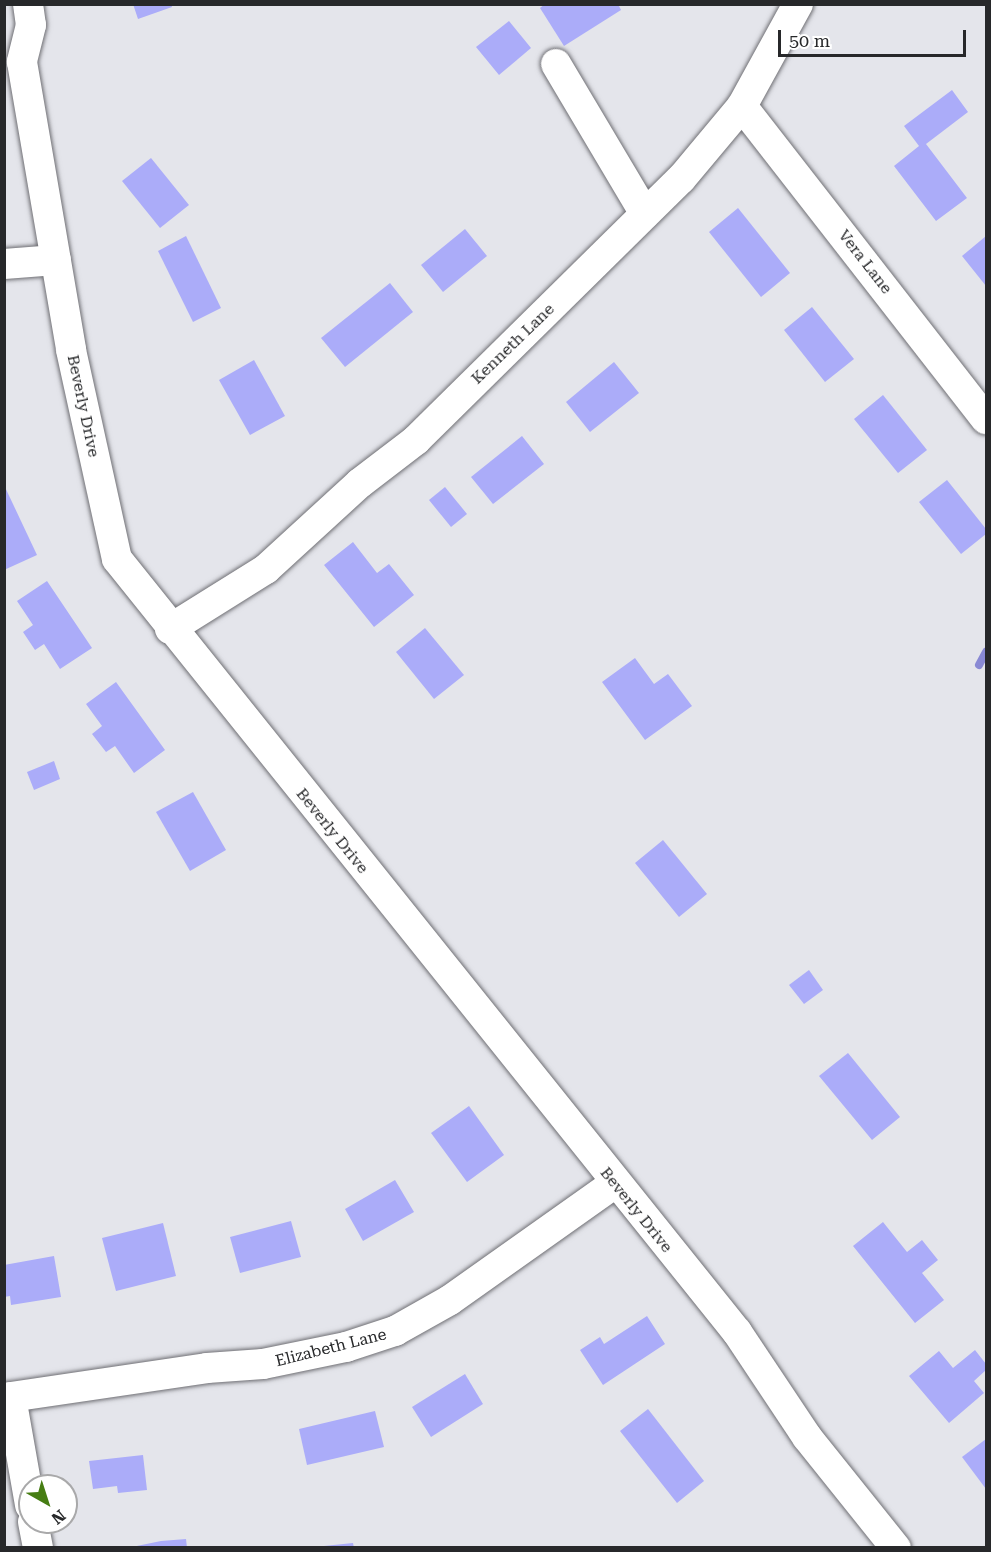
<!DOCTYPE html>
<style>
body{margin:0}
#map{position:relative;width:991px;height:1552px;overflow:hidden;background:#e4e5eb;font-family:"Roboto Serif",serif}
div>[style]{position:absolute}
.stream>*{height:8px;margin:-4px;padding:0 4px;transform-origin:4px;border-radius:4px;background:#8989d4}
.building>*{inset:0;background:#abacf9}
.roads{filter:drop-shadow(0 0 2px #6f6f74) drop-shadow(0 0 2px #6f6f74)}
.minor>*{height:30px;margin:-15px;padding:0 15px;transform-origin:15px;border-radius:15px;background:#fff}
span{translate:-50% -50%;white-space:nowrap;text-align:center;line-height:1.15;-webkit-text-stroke:5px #fff;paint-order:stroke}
.street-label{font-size:16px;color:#27282a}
.frame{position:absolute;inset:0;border:6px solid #27282a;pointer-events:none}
.north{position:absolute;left:18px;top:1474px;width:60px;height:60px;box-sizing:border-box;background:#fff;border:2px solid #a9a9aa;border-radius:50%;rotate:141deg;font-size:16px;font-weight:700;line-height:24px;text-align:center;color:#27282a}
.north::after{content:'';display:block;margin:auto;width:21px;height:27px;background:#467d13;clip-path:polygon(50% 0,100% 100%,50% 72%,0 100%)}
.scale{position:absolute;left:778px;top:30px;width:188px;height:27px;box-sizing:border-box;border:3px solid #27282a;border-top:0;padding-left:8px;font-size:18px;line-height:21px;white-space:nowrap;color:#27282a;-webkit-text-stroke:4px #fff;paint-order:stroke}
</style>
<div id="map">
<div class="stream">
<i style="left:979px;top:665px;width:15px;rotate:-62deg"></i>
</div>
<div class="building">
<i style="clip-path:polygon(133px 4px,171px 4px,172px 7px,138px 19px)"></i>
<i style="clip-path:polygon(545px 4px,618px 4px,621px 10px,564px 46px,540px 8px)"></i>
<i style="clip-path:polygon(509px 21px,531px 48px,499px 75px,476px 47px)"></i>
<i style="clip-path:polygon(952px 90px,968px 112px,926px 144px,967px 198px,936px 221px,894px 166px,919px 146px,904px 126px)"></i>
<i style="clip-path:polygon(151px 158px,189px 205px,160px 228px,122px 181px)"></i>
<i style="clip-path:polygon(738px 208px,790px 273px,761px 297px,709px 232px)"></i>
<i style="clip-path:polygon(465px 229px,487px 256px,443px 292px,421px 265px)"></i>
<i style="clip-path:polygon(186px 236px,221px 308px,193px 322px,158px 251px)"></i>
<i style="clip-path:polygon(986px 236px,986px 286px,962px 256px)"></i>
<i style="clip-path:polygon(390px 283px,413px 312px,345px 367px,321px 338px)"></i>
<i style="clip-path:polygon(812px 307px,854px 359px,825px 382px,784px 330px)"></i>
<i style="clip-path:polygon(254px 360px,285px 416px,250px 435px,219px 380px)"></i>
<i style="clip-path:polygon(614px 362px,639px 393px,590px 432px,566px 402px)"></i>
<i style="clip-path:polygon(883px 395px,927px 450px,898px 473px,854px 419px)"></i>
<i style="clip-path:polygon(522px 436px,544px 464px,493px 504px,471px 477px)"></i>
<i style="clip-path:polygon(947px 480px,986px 529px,986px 534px,961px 554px,919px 502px)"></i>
<i style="clip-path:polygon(4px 485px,37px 555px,4px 570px)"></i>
<i style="clip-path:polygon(445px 487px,467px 514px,451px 527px,429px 500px)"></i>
<i style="clip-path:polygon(353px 542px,377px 573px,389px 564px,414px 595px,374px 627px,324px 565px)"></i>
<i style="clip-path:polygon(47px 581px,92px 648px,60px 669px,44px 644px,35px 650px,23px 632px,33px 625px,17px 601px)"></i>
<i style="clip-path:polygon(425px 628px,464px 675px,434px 699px,396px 652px)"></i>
<i style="clip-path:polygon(635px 658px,654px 684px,668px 674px,692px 706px,645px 740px,602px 682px)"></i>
<i style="clip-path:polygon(116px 682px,165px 750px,134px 773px,115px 746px,106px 752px,92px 734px,102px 726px,86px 704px)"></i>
<i style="clip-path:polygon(54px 761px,60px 779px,34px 790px,27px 772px)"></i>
<i style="clip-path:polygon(193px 792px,226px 850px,190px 871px,156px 812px)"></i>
<i style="clip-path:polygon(663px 840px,707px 894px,679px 917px,635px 863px)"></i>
<i style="clip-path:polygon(809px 970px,823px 990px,804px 1004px,789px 985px)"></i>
<i style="clip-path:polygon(848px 1053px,900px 1117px,872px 1140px,819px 1076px)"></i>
<i style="clip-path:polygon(469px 1106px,504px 1155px,467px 1182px,431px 1133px)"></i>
<i style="clip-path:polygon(395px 1180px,414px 1212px,363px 1241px,345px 1209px)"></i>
<i style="clip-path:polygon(291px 1221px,301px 1257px,240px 1273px,230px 1237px)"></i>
<i style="clip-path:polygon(883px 1222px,907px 1252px,922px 1240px,938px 1260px,922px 1273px,944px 1300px,915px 1323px,853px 1246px)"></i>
<i style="clip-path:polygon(163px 1223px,176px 1276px,116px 1291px,102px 1238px)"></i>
<i style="clip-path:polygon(54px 1256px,61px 1297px,11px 1305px,10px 1296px,4px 1297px,4px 1265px)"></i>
<i style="clip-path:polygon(647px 1316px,665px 1344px,603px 1385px,580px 1350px,600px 1337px,604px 1344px)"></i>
<i style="clip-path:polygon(975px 1350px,986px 1364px,986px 1370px,974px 1381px,984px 1393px,949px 1423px,909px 1376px,939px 1351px,953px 1368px)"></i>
<i style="clip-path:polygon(465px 1374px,483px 1404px,431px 1437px,412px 1407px)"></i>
<i style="clip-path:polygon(648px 1409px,704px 1481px,677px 1503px,620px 1431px)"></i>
<i style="clip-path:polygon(375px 1411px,384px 1447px,307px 1465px,299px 1429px)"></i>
<i style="clip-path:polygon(986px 1439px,986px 1489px,962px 1457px)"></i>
<i style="clip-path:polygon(143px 1455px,147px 1490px,118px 1493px,117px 1486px,93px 1489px,89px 1461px)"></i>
<i style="clip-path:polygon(186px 1539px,187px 1548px,127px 1548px,161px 1541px)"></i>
<i style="clip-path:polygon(353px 1543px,354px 1548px,324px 1548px,324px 1546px)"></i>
</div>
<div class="roads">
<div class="minor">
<i style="left:28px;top:4px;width:21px;rotate:82deg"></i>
<i style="left:31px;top:25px;width:38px;rotate:104deg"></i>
<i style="left:22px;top:62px;width:292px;rotate:80.3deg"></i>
<i style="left:71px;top:350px;width:214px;rotate:77.6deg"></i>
<i style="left:117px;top:559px;width:991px;rotate:51.27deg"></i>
<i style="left:737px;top:1332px;width:126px;rotate:56.3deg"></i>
<i style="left:807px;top:1437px;width:142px;rotate:51.3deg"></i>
<i style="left:556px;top:64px;width:174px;rotate:59.3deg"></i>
<i style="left:742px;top:106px;width:397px;rotate:52.1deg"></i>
<i style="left:4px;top:264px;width:52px;rotate:-4.4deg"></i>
<i style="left:170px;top:629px;width:113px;rotate:-32deg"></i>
<i style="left:266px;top:569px;width:127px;rotate:-42.5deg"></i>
<i style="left:360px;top:483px;width:71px;rotate:-37.5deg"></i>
<i style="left:416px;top:440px;width:372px;rotate:-44.6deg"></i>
<i style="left:681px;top:179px;width:95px;rotate:-50.1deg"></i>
<i style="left:742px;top:106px;width:116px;rotate:-61.2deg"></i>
<i style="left:11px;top:1397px;width:110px;rotate:80deg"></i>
<i style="left:4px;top:1398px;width:205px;rotate:-8.4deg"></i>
<i style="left:207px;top:1368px;width:56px;rotate:-4.1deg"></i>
<i style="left:263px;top:1364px;width:85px;rotate:-11.6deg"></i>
<i style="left:346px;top:1347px;width:52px;rotate:-18.1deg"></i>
<i style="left:395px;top:1331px;width:63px;rotate:-29.4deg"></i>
<i style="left:450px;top:1300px;width:201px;rotate:-35.3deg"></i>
<i style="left:33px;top:1522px;width:26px;rotate:79deg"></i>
</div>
</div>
<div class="street-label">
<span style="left:865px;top:262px;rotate:52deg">Vera Lane</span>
<span style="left:513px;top:344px;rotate:-44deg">Kenneth Lane</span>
<span style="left:83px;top:406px;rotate:78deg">Beverly Drive</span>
<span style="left:332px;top:831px;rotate:51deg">Beverly Drive</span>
<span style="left:636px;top:1210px;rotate:51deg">Beverly Drive</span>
<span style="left:331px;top:1348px;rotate:-14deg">Elizabeth Lane</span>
</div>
<div class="frame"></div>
<div class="north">N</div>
<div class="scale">50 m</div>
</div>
